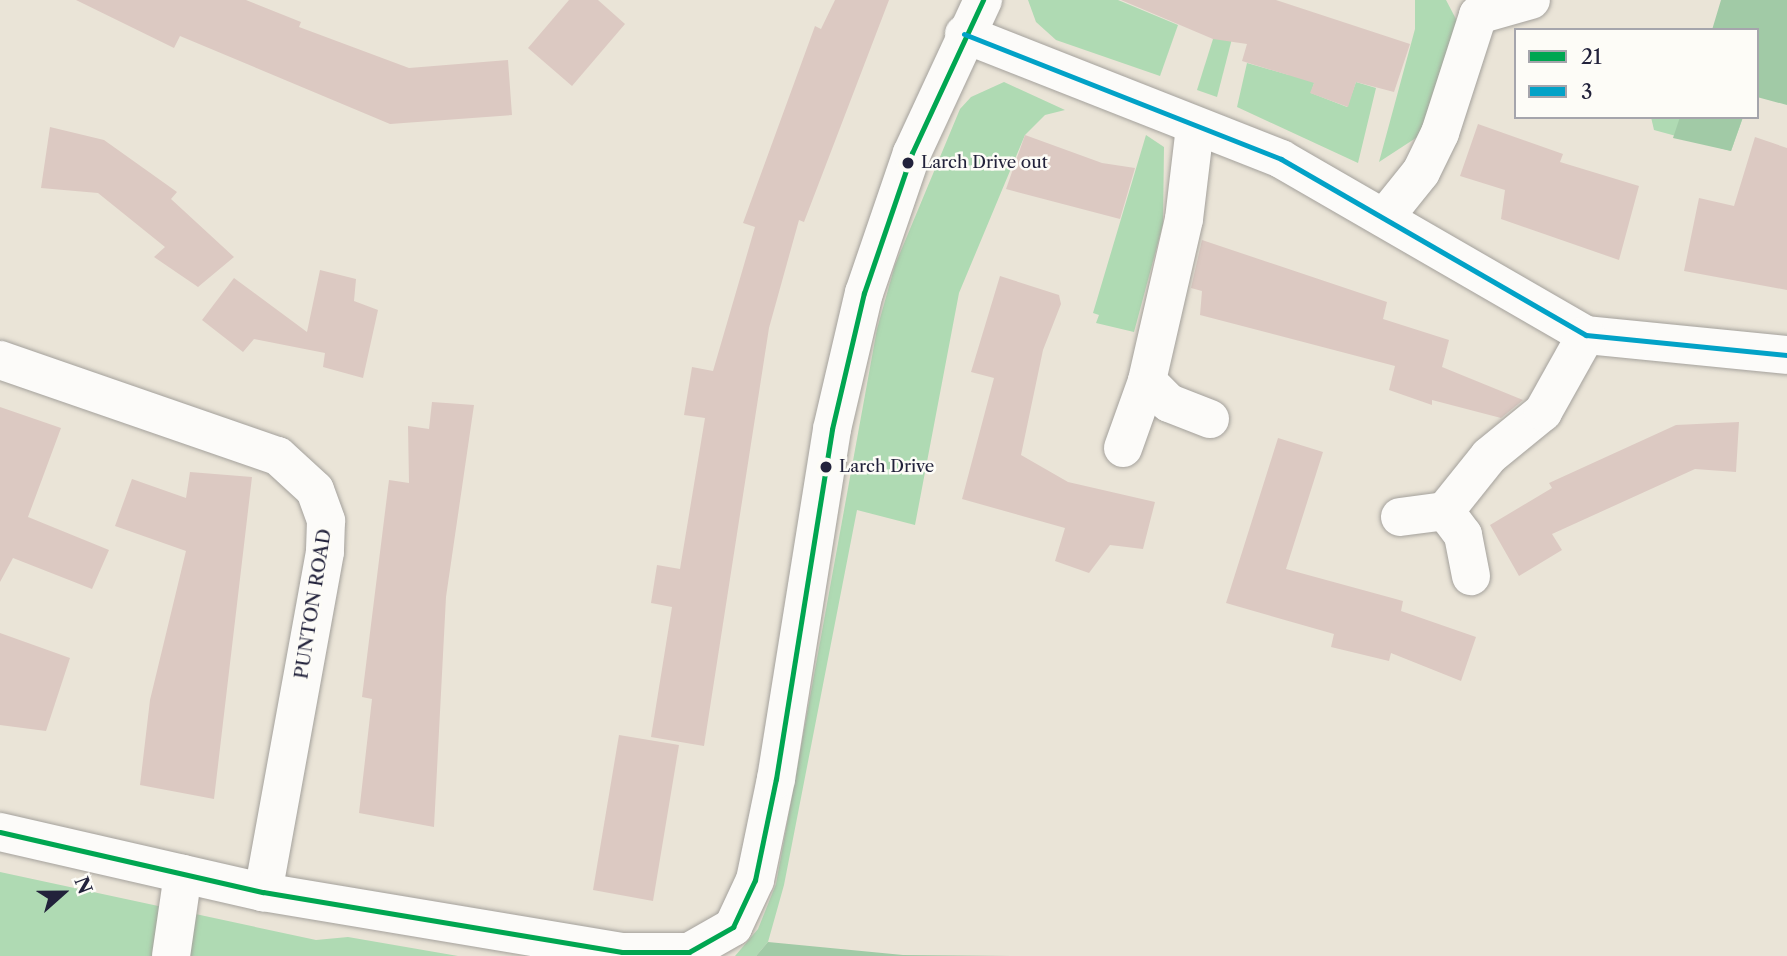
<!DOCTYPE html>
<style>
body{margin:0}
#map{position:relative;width:1787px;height:956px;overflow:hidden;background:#eae4d7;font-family:"Libre Caslon Text",serif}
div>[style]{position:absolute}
.green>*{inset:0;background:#afdab3}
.forest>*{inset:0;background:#a1caa6}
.building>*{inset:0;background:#dcc9c2}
.roads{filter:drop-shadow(0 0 2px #a4a19c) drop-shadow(0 0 2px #a4a19c)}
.minor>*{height:38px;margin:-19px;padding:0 19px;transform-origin:19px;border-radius:19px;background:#fcfbf9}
.bus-1>*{height:5px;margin:-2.5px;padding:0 2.5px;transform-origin:2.5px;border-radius:2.5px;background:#00a651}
.bus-2>*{height:5px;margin:-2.5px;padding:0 2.5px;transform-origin:2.5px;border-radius:2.5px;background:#02a2c7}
.dots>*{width:19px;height:19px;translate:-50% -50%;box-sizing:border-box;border:4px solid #fdfcf7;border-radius:50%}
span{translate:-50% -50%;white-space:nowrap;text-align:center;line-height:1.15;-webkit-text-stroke:5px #fdfcf7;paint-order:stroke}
.bus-label{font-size:17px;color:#22223b}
.left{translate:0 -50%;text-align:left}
.street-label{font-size:19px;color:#22223b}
.legend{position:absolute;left:1514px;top:28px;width:245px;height:91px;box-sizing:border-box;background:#fdfcf7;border:2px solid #a5a5ac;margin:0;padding:9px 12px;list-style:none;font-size:21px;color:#22223b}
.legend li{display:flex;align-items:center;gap:14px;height:35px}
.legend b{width:35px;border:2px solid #a5a5ac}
.north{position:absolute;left:28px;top:858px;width:70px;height:70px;-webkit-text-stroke:5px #fdfcf7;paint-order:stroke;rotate:69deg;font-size:19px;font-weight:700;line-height:28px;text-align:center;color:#22223b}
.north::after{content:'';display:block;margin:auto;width:24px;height:32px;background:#22223b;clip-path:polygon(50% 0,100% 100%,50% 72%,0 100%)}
</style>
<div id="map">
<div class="green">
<i style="clip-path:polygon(1028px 0,1118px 0,1178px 25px,1160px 76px,1056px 40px,1036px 22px)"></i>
<i style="clip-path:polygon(1415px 0,1446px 0,1457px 21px,1422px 134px,1379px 162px,1415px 29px)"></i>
<i style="clip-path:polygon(1236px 23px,1217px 97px,1197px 90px,1213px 39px)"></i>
<i style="clip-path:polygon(1247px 63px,1289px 75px,1318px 70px,1311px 93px,1347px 107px,1356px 82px,1376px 88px,1358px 163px,1237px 107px)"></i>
<i style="clip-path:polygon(1004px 82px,1065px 110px,1045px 115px,1025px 135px,959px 293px,915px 525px,857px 510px,784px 885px,768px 942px,756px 956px,735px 956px,758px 929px,776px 884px,877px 329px,895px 265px,960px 109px,971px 97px)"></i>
<i style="clip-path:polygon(1651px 117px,1743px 117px,1731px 151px,1654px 130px)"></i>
<i style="clip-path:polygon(1146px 135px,1164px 147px,1163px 224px,1134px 332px,1096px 323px,1099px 315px,1093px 313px)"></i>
<i style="clip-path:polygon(0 872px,316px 940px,348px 937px,458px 956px,0 956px)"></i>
</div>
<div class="forest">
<i style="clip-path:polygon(1721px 0,1787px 0,1787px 105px,1757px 97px,1757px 30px,1712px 30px)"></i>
<i style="clip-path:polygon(1680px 117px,1743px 117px,1731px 151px,1673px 138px)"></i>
<i style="clip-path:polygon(768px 942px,903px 955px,1012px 956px,756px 956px)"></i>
</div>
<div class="building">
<i style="clip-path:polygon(76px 0,246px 0,301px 22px,299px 27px,409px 68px,508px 60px,512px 115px,390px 124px,180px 36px,174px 48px)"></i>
<i style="clip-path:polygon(569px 0,598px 0,625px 24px,572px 86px,528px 48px)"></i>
<i style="clip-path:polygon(835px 0,889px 0,804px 222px,799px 220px,769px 328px,704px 746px,651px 737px,672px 607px,651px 603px,657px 565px,680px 569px,705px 418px,684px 415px,692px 367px,713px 371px,755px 227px,743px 223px,815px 26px,821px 29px)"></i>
<i style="clip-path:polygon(1121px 0,1276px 0,1410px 44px,1394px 92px,1356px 82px,1348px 107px,1310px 93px,1314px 83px,1242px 61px,1247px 44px,1213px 39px)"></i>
<i style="clip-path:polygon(1478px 124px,1563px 154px,1560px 162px,1639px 186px,1619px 260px,1501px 219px,1505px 190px,1460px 176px)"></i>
<i style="clip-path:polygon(50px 127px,104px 140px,177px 192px,171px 199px,234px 257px,198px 287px,154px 257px,165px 247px,98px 193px,41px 188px)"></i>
<i style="clip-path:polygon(1025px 135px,1102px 163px,1135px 168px,1120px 219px,1006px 189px)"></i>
<i style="clip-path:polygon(1755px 137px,1787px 148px,1787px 290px,1684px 271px,1699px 198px,1734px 206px)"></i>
<i style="clip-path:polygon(1202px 240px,1387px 302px,1383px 319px,1449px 340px,1442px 367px,1523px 400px,1501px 418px,1432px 400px,1432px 405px,1389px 390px,1395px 366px,1200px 315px,1202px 291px,1191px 288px)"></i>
<i style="clip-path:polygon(320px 270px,356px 279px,354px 301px,378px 310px,363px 378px,323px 367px,325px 353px,254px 339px,243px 352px,202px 320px,234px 278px,307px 332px)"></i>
<i style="clip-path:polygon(1000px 276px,1059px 295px,1061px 304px,1043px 350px,1021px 455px,1068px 482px,1155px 502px,1143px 549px,1110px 545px,1089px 573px,1055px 561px,1065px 528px,962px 499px,994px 378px,971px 372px)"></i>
<i style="clip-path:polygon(432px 402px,474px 405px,446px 597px,434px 827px,359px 813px,372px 699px,362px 697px,389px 480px,409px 483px,408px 426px,429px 429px)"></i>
<i style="clip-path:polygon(0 407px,61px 428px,28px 517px,109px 550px,92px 589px,13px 558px,0 582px)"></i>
<i style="clip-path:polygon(1739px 422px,1736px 472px,1695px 469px,1552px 534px,1562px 550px,1519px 576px,1490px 525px,1552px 488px,1549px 483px,1676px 425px)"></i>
<i style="clip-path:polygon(1278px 438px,1323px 452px,1286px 569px,1403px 601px,1401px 611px,1476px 637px,1461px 681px,1391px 653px,1389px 661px,1331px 647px,1334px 634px,1226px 603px)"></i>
<i style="clip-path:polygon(190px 472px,252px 477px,214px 799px,140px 785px,150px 700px,186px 551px,115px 526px,132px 479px,186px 498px)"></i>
<i style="clip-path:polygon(0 633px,70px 658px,46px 731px,0 725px)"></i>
<i style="clip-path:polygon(619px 735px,679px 745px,653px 901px,593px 890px)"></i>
</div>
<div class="roads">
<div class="minor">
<i style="left:964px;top:34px;width:341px;rotate:21.5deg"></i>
<i style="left:1281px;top:159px;width:352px;rotate:30deg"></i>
<i style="left:1586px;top:335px;width:202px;rotate:5.7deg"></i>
<i style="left:1195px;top:127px;width:93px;rotate:96.8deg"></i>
<i style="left:1184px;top:219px;width:166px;rotate:102.9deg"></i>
<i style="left:1147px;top:381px;width:31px;rotate:45deg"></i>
<i style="left:1169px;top:403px;width:44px;rotate:21.3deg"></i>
<i style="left:1384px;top:218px;width:59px;rotate:-51.2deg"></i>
<i style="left:1421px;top:172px;width:43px;rotate:-64deg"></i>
<i style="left:1440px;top:133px;width:124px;rotate:-72.1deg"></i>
<i style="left:1478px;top:15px;width:55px;rotate:-15.8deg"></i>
<i style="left:0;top:360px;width:294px;rotate:19.1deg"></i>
<i style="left:278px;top:456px;width:50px;rotate:42.6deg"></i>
<i style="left:315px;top:490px;width:33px;rotate:70deg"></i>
<i style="left:326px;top:521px;width:31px;rotate:92deg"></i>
<i style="left:325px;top:552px;width:346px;rotate:100.3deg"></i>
<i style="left:1123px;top:448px;width:71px;rotate:-70.3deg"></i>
<i style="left:1445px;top:511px;width:30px;rotate:53deg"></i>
<i style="left:1463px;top:535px;width:42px;rotate:79deg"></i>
<i style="left:1400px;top:517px;width:45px;rotate:-7.6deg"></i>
<i style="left:1445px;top:511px;width:70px;rotate:-51.3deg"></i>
<i style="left:1489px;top:456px;width:70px;rotate:-39.2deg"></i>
<i style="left:1543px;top:412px;width:88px;rotate:-60.8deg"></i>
<i style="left:0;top:832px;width:270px;rotate:12.9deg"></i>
<i style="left:263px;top:892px;width:364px;rotate:9.5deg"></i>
<i style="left:622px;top:952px;width:67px"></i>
<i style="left:689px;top:952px;width:51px;rotate:-29.6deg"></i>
<i style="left:733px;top:927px;width:52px;rotate:-64.9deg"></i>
<i style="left:755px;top:880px;width:103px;rotate:-78.3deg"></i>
<i style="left:776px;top:779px;width:354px;rotate:-80.9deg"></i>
<i style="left:832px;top:429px;width:140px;rotate:-76.8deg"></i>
<i style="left:864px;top:293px;width:148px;rotate:-71.1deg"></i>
<i style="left:912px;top:153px;width:169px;rotate:-65.1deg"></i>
<i style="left:171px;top:956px;width:83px;rotate:-81.7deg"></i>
</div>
</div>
<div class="bus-1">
<i style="left:0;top:832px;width:270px;rotate:12.9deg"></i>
<i style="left:263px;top:892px;width:364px;rotate:9.5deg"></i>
<i style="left:622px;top:952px;width:67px"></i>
<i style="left:689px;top:952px;width:51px;rotate:-29.6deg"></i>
<i style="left:733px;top:927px;width:52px;rotate:-64.9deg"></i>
<i style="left:755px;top:880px;width:103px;rotate:-78.3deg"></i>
<i style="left:776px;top:779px;width:354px;rotate:-80.9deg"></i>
<i style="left:832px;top:429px;width:140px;rotate:-76.8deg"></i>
<i style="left:864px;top:293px;width:148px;rotate:-71.1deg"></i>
<i style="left:912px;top:153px;width:169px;rotate:-65.1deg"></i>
</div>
<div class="bus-2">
<i style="left:964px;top:34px;width:341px;rotate:21.5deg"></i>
<i style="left:1281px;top:159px;width:352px;rotate:30deg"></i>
<i style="left:1586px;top:335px;width:202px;rotate:5.7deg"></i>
</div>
<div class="dots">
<i style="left:908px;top:163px;background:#22223b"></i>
<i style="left:826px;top:467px;background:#22223b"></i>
</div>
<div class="bus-label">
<span class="left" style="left:921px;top:163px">Larch Drive out</span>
<span class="left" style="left:839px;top:467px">Larch Drive</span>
</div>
<div class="street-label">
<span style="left:313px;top:604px;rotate:-81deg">PUNTON ROAD</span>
</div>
<ul class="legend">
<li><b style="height:9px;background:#00a651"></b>21</li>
<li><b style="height:9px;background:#02a2c7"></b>3</li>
</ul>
<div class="north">N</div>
</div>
